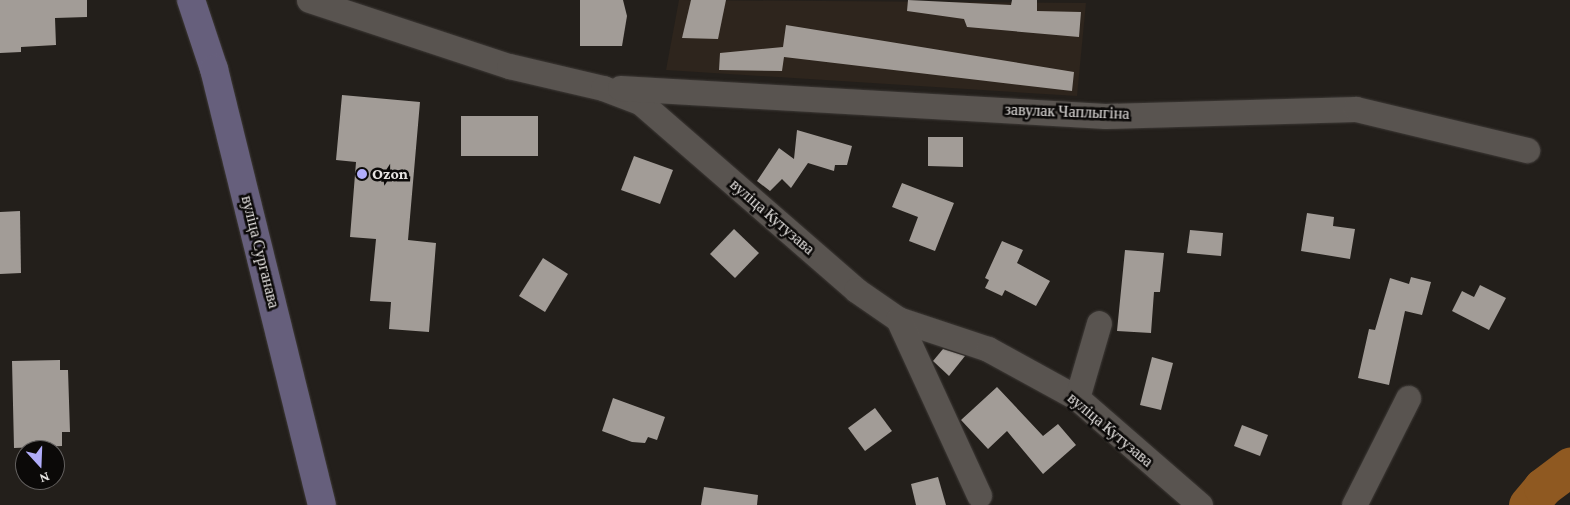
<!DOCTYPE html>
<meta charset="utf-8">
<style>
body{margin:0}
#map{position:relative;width:1570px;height:505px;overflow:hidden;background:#231f1b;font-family:"Crimson Pro",serif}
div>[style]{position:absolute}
.built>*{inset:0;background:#2e251d}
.river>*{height:39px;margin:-19.5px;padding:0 19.5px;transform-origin:19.5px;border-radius:19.5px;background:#8f5921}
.building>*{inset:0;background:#a29c97}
.roads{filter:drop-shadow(0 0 1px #3d3936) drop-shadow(0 0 1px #3d3936)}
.street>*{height:25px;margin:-12.5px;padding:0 12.5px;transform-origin:12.5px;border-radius:12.5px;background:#595450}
.secondary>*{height:28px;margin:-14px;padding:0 14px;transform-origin:14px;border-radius:14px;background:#665f7c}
.dots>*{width:14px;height:14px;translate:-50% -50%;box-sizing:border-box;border:2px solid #0b0908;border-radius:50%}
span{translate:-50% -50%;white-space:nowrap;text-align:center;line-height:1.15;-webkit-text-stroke:5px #0b0908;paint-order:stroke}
.street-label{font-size:16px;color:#e6e3e1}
.poi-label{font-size:16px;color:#e6e3e1;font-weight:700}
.left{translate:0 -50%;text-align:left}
.north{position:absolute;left:15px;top:440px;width:50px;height:50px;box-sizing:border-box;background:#0b0908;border:1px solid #63605f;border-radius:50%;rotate:160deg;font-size:14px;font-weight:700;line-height:20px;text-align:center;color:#e6e3e1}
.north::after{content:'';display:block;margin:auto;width:18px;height:22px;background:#b1adfa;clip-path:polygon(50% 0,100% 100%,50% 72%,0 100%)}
</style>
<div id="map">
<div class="built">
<i style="clip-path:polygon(679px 0,1086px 3px,1077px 96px,666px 70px)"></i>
</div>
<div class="river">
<i style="left:1528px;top:505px;width:23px;rotate:-50deg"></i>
<i style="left:1543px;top:487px;width:34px;rotate:-37deg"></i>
</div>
<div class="building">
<i style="clip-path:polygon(0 0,87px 0,87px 17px,55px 18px,56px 45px,21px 47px,21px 52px,0 53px)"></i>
<i style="clip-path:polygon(580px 0,623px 0,627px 16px,622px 46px,580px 46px)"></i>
<i style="clip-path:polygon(691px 0,726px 0,718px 39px,682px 38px)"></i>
<i style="clip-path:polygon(908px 0,1011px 5px,1012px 0,1037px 0,1037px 11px,1081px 12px,1079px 37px,967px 27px,964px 19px,907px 11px)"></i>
<i style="clip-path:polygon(786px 25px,1074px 72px,1072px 91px,784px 57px,782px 71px,719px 70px,720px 53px,783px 47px)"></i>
<i style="clip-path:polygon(342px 95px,420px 102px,408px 240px,436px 243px,429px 332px,389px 329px,391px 302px,370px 301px,376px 239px,350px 237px,356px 162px,336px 160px)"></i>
<i style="clip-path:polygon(461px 116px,538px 116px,538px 156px,461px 156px)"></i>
<i style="clip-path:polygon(797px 130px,852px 146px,847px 165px,835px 165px,834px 171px,808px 163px,791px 188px,782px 179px,770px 191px,757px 181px,779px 148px,794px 159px)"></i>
<i style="clip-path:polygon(928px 137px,963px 137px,963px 167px,928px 166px)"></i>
<i style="clip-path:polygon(634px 156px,673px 170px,660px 204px,621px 190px)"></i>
<i style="clip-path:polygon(902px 183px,954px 203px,935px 251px,909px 241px,918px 217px,892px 207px)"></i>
<i style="clip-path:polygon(20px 211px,21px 273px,0 274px,0 212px)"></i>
<i style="clip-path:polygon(1307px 213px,1334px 217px,1333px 226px,1355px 229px,1350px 259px,1301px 251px)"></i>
<i style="clip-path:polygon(734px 229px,759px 253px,735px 278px,710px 254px)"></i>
<i style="clip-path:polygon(1190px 230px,1223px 233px,1221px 256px,1187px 253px)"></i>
<i style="clip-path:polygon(1002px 241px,1023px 250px,1017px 263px,1050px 281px,1036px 306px,1005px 290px,1002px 296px,985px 288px,989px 280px,985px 278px)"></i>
<i style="clip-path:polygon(1125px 250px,1164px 253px,1160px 292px,1154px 292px,1151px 333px,1117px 331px)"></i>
<i style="clip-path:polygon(543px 258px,568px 274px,545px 312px,519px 296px)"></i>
<i style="clip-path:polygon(1411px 277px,1431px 282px,1422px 315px,1405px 311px,1389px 385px,1358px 378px,1369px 329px,1375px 330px,1390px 278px,1409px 284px)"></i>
<i style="clip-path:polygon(1480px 285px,1506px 298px,1489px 330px,1452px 311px,1462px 291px,1474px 297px)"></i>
<i style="clip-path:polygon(943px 349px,965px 356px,949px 376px,933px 361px)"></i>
<i style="clip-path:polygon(1152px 357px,1173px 363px,1161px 410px,1140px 405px)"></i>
<i style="clip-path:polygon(60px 360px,60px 370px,68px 370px,70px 432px,62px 432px,62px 446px,14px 448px,12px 361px)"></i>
<i style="clip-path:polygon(997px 387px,1043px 436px,1058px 424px,1076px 445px,1043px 474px,1007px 431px,988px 449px,961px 420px)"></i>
<i style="clip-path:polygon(613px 398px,665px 417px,657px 440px,648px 437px,645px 443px,632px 442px,602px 431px)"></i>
<i style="clip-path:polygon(875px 408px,892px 431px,865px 451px,848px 428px)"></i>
<i style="clip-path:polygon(1242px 425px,1268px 435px,1260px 456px,1234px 446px)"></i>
<i style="clip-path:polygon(938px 477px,946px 505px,916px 505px,911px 484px)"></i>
<i style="clip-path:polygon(704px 487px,758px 495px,757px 505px,701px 505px)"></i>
</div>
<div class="roads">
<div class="street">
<i style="left:309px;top:0;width:211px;rotate:18.3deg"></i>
<i style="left:509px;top:66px;width:97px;rotate:13.2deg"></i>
<i style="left:603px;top:88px;width:40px;rotate:21deg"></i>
<i style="left:640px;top:102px;width:286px;rotate:41deg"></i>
<i style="left:856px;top:290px;width:51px;rotate:34.6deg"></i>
<i style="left:898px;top:319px;width:95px;rotate:18.4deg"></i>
<i style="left:988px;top:349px;width:102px;rotate:28.8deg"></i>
<i style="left:1077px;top:398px;width:163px;rotate:41deg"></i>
<i style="left:620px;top:88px;width:486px;rotate:3.3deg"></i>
<i style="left:1105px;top:116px;width:251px;rotate:-1.6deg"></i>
<i style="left:1356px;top:109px;width:176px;rotate:13.5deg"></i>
<i style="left:898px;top:319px;width:194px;rotate:65.3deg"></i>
<i style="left:1077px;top:398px;width:78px;rotate:-73.7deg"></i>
<i style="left:1354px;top:505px;width:120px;rotate:-63.2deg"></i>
</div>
<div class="secondary">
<i style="left:191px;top:0;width:73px;rotate:71.6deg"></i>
<i style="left:214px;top:69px;width:449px;rotate:76.1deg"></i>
</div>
</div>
<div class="dots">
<i style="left:362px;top:174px;background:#b1adfa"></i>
</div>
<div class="street-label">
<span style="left:1067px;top:112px;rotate:2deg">завулак Чаплыгіна</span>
<span style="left:772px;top:217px;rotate:41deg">вуліца Кутузава</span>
<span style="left:260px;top:252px;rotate:76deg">вуліца Сурганава</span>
<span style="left:1110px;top:430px;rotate:40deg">вуліца Кутузава</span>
</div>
<div class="poi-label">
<span class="left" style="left:372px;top:174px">Ozon</span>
</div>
<div class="north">N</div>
</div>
